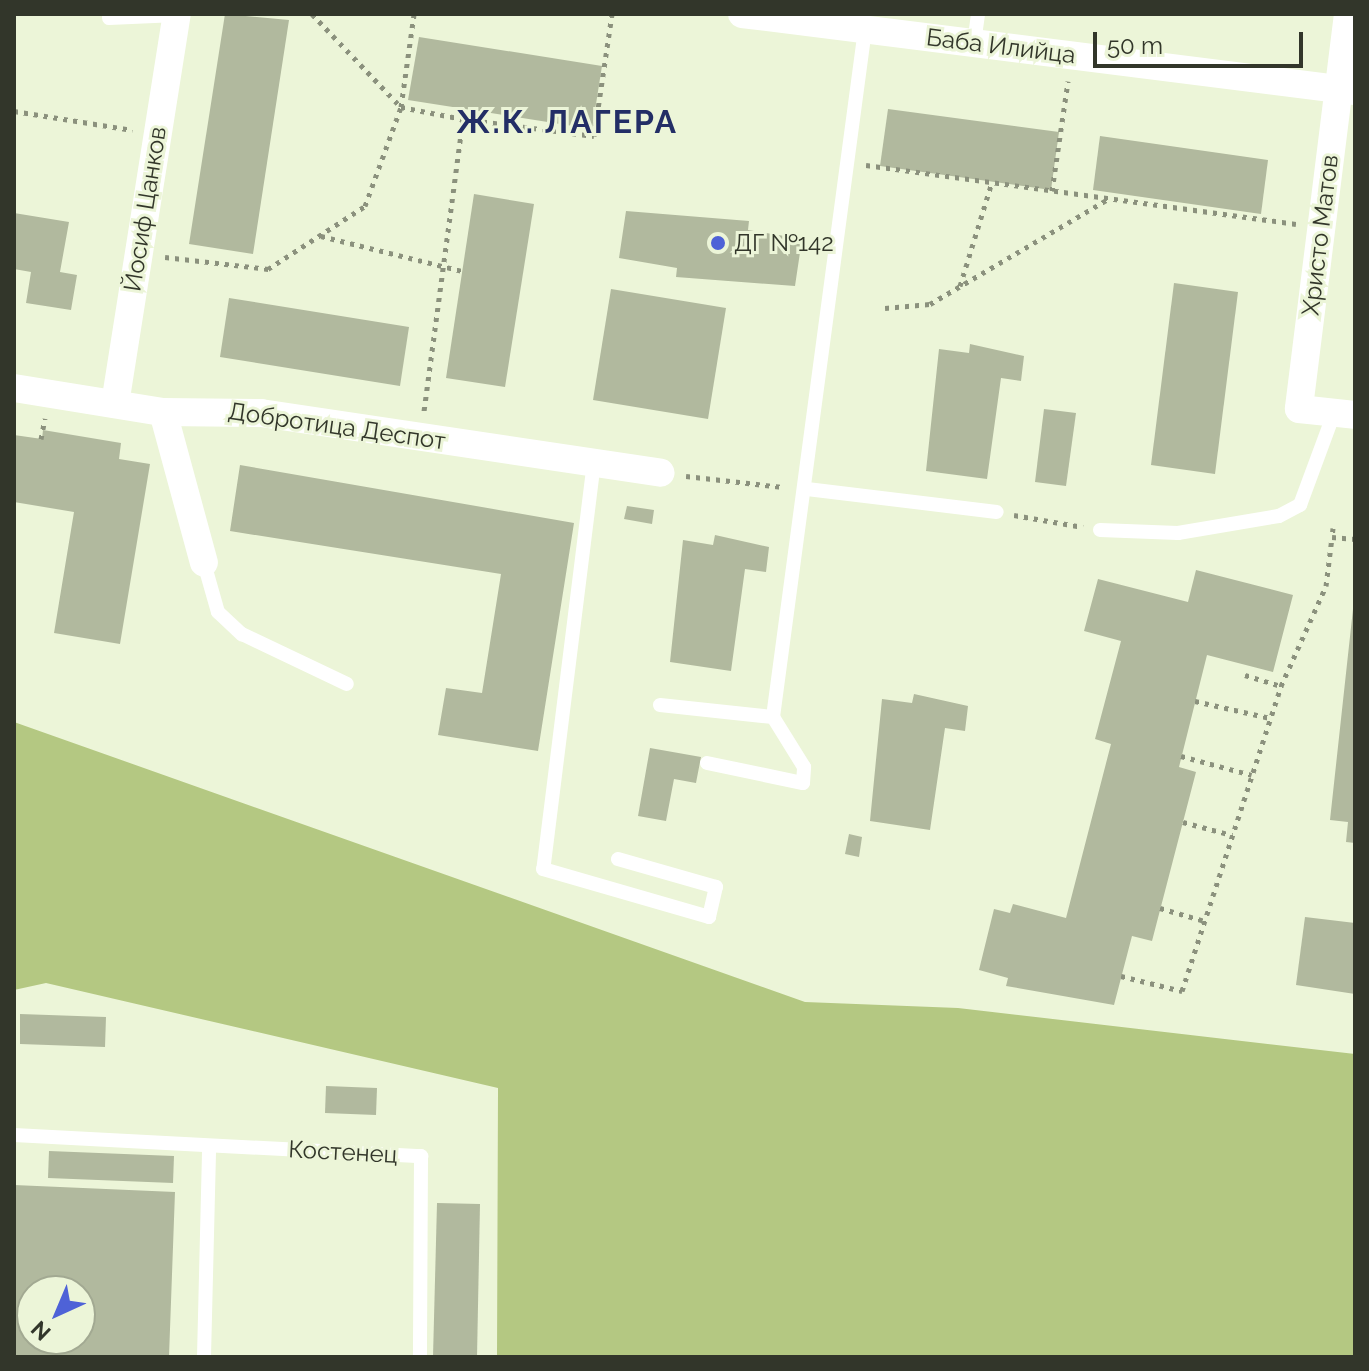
<!DOCTYPE html>
<meta charset="utf-8">
<style>
body{margin:0}
#map{position:relative;width:1369px;height:1371px;overflow:hidden;background:#ecf5d8;font-family:Raleway,sans-serif}
div>[style]{position:absolute}
.green>*{inset:0;background:#b4c882}
.building>*{inset:0;background:#b1b99e}
.path>*{height:5px;margin-top:-2.5px;transform-origin:0;background:repeating-linear-gradient(90deg,#8b917d 0 4px,transparent 0 10px)}
.service>*{height:14px;margin:-7px;padding:0 7px;transform-origin:7px;border-radius:7px;background:#fff}
.minor>*{height:28px;margin:-14px;padding:0 14px;transform-origin:14px;border-radius:14px;background:#fff}
.dots>*{width:22px;height:22px;translate:-50% -50%;box-sizing:border-box;border:4px solid #ecf5d8;border-radius:50%}
span{translate:-50% -50%;white-space:nowrap;text-align:center;line-height:1.15;-webkit-text-stroke:6px #ecf5d8;paint-order:stroke}
.street-label{font-size:24px;color:#32362a}
.poi-label{font-size:24px;color:#32362a}
.left{translate:0 -50%;text-align:left}
.district-label{font-size:32px;color:#232e66;font-weight:700;letter-spacing:2px}
.frame{position:absolute;inset:0;border:16px solid #32362a;pointer-events:none}
.north{position:absolute;left:16px;top:1275px;width:80px;height:80px;box-sizing:border-box;background:#ecf5d8;border:2px solid #a2a992;border-radius:50%;rotate:224deg;font-size:22px;font-weight:700;line-height:32px;text-align:center;color:#32362a}
.north::after{content:'';display:block;margin:auto;width:28px;height:36px;background:#4e62d7;clip-path:polygon(50% 0,100% 100%,50% 72%,0 100%)}
.scale{position:absolute;left:1093px;top:32px;width:210px;height:36px;box-sizing:border-box;border:4px solid #32362a;border-top:0;padding-left:10px;font-size:24px;line-height:28px;white-space:nowrap;color:#32362a;-webkit-text-stroke:6px #ecf5d8;paint-order:stroke}
</style>
<div id="map">
<div class="green">
<i style="clip-path:polygon(14px 722px,805px 1002px,958px 1008px,1355px 1054px,1355px 1357px,497px 1357px,498px 1088px,46px 983px,14px 990px)"></i>
</div>
<div class="building">
<i style="clip-path:polygon(225px 14px,289px 20px,253px 254px,189px 244px)"></i>
<i style="clip-path:polygon(419px 37px,602px 66px,592px 129px,408px 100px)"></i>
<i style="clip-path:polygon(888px 109px,1059px 132px,1051px 190px,880px 166px)"></i>
<i style="clip-path:polygon(1100px 136px,1268px 160px,1261px 214px,1093px 190px)"></i>
<i style="clip-path:polygon(474px 194px,534px 204px,505px 387px,446px 378px)"></i>
<i style="clip-path:polygon(626px 211px,749px 221px,748px 230px,802px 239px,795px 286px,676px 277px,677px 268px,619px 258px)"></i>
<i style="clip-path:polygon(14px 213px,69px 222px,60px 272px,77px 275px,71px 310px,26px 303px,31px 272px,14px 269px)"></i>
<i style="clip-path:polygon(1174px 283px,1238px 292px,1215px 474px,1151px 465px)"></i>
<i style="clip-path:polygon(611px 289px,726px 308px,708px 419px,593px 400px)"></i>
<i style="clip-path:polygon(229px 298px,409px 327px,400px 386px,220px 357px)"></i>
<i style="clip-path:polygon(970px 344px,1024px 356px,1021px 381px,1001px 378px,987px 479px,926px 471px,939px 349px,969px 353px)"></i>
<i style="clip-path:polygon(1044px 409px,1076px 413px,1066px 486px,1035px 482px)"></i>
<i style="clip-path:polygon(43px 430px,121px 443px,119px 459px,150px 464px,120px 644px,54px 633px,74px 512px,14px 502px,14px 435px,42px 439px)"></i>
<i style="clip-path:polygon(240px 465px,574px 523px,538px 751px,438px 735px,446px 688px,482px 693px,501px 574px,230px 531px)"></i>
<i style="clip-path:polygon(627px 506px,654px 510px,652px 524px,624px 519px)"></i>
<i style="clip-path:polygon(715px 535px,769px 547px,766px 572px,745px 569px,731px 671px,670px 662px,683px 540px,713px 545px)"></i>
<i style="clip-path:polygon(1196px 570px,1293px 595px,1273px 672px,1207px 655px,1179px 767px,1196px 772px,1152px 941px,1132px 936px,1114px 1005px,1006px 986px,1008px 978px,979px 970px,994px 909px,1010px 913px,1013px 904px,1066px 918px,1111px 744px,1095px 739px,1121px 641px,1084px 631px,1098px 579px,1188px 602px)"></i>
<i style="clip-path:polygon(1353px 609px,1355px 609px,1355px 843px,1346px 842px,1348px 822px,1330px 820px)"></i>
<i style="clip-path:polygon(914px 694px,968px 706px,965px 731px,945px 728px,930px 830px,870px 821px,882px 699px,912px 703px)"></i>
<i style="clip-path:polygon(650px 748px,701px 757px,696px 783px,674px 779px,666px 821px,638px 816px)"></i>
<i style="clip-path:polygon(849px 834px,862px 837px,859px 857px,845px 854px)"></i>
<i style="clip-path:polygon(1305px 917px,1355px 923px,1355px 994px,1296px 985px)"></i>
<i style="clip-path:polygon(20px 1014px,106px 1017px,105px 1047px,20px 1044px)"></i>
<i style="clip-path:polygon(326px 1086px,377px 1088px,376px 1115px,325px 1113px)"></i>
<i style="clip-path:polygon(49px 1151px,174px 1156px,173px 1183px,48px 1178px)"></i>
<i style="clip-path:polygon(evenodd,14px 1185px,175px 1192px,169px 1357px,14px 1357px,14px 1185px,32px 1291px,80px 1291px,80px 1339px,32px 1339px,32px 1291px)"></i>
<i style="clip-path:polygon(437px 1203px,480px 1204px,477px 1357px,433px 1357px)"></i>
</div>
<div class="path">
<i style="left:312px;top:14px;width:129px;rotate:46.3deg"></i>
<i style="left:401px;top:107px;width:63px;rotate:11deg"></i>
<i style="left:463px;top:119px;width:296px;rotate:97.6deg"></i>
<i style="left:14px;top:111px;width:120px;rotate:9.1deg"></i>
<i style="left:463px;top:119px;width:132px;rotate:7.4deg"></i>
<i style="left:594px;top:136px;width:123px;rotate:-81.6deg"></i>
<i style="left:866px;top:165px;width:434px;rotate:7.8deg"></i>
<i style="left:1052px;top:191px;width:111px;rotate:-81.7deg"></i>
<i style="left:321px;top:236px;width:145px;rotate:13.9deg"></i>
<i style="left:165px;top:257px;width:104px;rotate:6.6deg"></i>
<i style="left:268px;top:269px;width:116px;rotate:-33deg"></i>
<i style="left:365px;top:206px;width:105px;rotate:-70deg"></i>
<i style="left:401px;top:107px;width:94px;rotate:-82deg"></i>
<i style="left:960px;top:286px;width:109px;rotate:-72.9deg"></i>
<i style="left:885px;top:308px;width:45px;rotate:-5.1deg"></i>
<i style="left:930px;top:304px;width:207px;rotate:-30.5deg"></i>
<i style="left:41px;top:439px;width:21px;rotate:-79deg"></i>
<i style="left:686px;top:476px;width:98px;rotate:6.5deg"></i>
<i style="left:1014px;top:515px;width:70px;rotate:9.9deg"></i>
<i style="left:1333px;top:528px;width:9px;rotate:96deg"></i>
<i style="left:1332px;top:537px;width:23px;rotate:5deg"></i>
<i style="left:1245px;top:675px;width:38px;rotate:17deg"></i>
<i style="left:1195px;top:701px;width:77px;rotate:12.8deg"></i>
<i style="left:1181px;top:756px;width:73px;rotate:15deg"></i>
<i style="left:1183px;top:822px;width:51px;rotate:14.9deg"></i>
<i style="left:1160px;top:908px;width:47px;rotate:16.1deg"></i>
<i style="left:1121px;top:976px;width:63px;rotate:13.8deg"></i>
<i style="left:1182px;top:991px;width:321px;rotate:-72deg"></i>
<i style="left:1281px;top:686px;width:110px;rotate:-65.8deg"></i>
<i style="left:1326px;top:586px;width:49px;rotate:-83deg"></i>
</div>
<div class="service">
<i style="left:109px;top:18px;width:68px;rotate:-2.5deg"></i>
<i style="left:974px;top:43px;width:29px;rotate:-82deg"></i>
<i style="left:594px;top:462px;width:410px;rotate:97.1deg"></i>
<i style="left:543px;top:869px;width:173px;rotate:16.1deg"></i>
<i style="left:709px;top:917px;width:31px;rotate:-77deg"></i>
<i style="left:716px;top:887px;width:102px;rotate:-164.1deg"></i>
<i style="left:807px;top:489px;width:191px;rotate:6.9deg"></i>
<i style="left:1100px;top:530px;width:78px;rotate:2.2deg"></i>
<i style="left:1178px;top:533px;width:102px;rotate:-9.6deg"></i>
<i style="left:1279px;top:516px;width:24px;rotate:-28deg"></i>
<i style="left:1300px;top:505px;width:98px;rotate:-69.7deg"></i>
<i style="left:204px;top:563px;width:51px;rotate:74.1deg"></i>
<i style="left:218px;top:612px;width:33px;rotate:43deg"></i>
<i style="left:242px;top:634px;width:116px;rotate:25.5deg"></i>
<i style="left:660px;top:705px;width:114px;rotate:6.1deg"></i>
<i style="left:707px;top:763px;width:98px;rotate:11.8deg"></i>
<i style="left:803px;top:783px;width:16px;rotate:-86deg"></i>
<i style="left:804px;top:767px;width:59px;rotate:-121.8deg"></i>
<i style="left:773px;top:717px;width:694px;rotate:-82.38deg"></i>
<i style="left:14px;top:1135px;width:408px;rotate:3deg"></i>
<i style="left:421px;top:1156px;width:201px;rotate:90.3deg"></i>
<i style="left:204px;top:1357px;width:211px;rotate:-88.6deg"></i>
</div>
<div class="minor">
<i style="left:742px;top:14px;width:618px;rotate:7.16deg"></i>
<i style="left:1348px;top:14px;width:398px;rotate:97.1deg"></i>
<i style="left:1299px;top:409px;width:56px;rotate:6.1deg"></i>
<i style="left:14px;top:388px;width:151px;rotate:9.2deg"></i>
<i style="left:163px;top:412px;width:98px;rotate:0.6deg"></i>
<i style="left:261px;top:413px;width:404px;rotate:8.5deg"></i>
<i style="left:115px;top:404px;width:395px;rotate:-81deg"></i>
<i style="left:163px;top:412px;width:156px;rotate:74.8deg"></i>
</div>
<div class="dots">
<i style="left:718px;top:243px;background:#4e62d7"></i>
</div>
<div class="street-label">
<span style="left:1001px;top:46px;rotate:7deg">Баба Илийца</span>
<span style="left:145px;top:209px;rotate:-81deg">Йосиф Цанков</span>
<span style="left:1320px;top:235px;rotate:-83deg">Христо Матов</span>
<span style="left:337px;top:426px;rotate:8deg">Добротица Деспот</span>
<span style="left:343px;top:1152px;rotate:3deg">Костенец</span>
</div>
<div class="poi-label">
<span class="left" style="left:734px;top:243px">ДГ №142</span>
</div>
<div class="district-label">
<span style="left:567px;top:122px">Ж.К. ЛАГЕРА</span>
</div>
<div class="frame"></div>
<div class="north">N</div>
<div class="scale">50 m</div>
</div>
